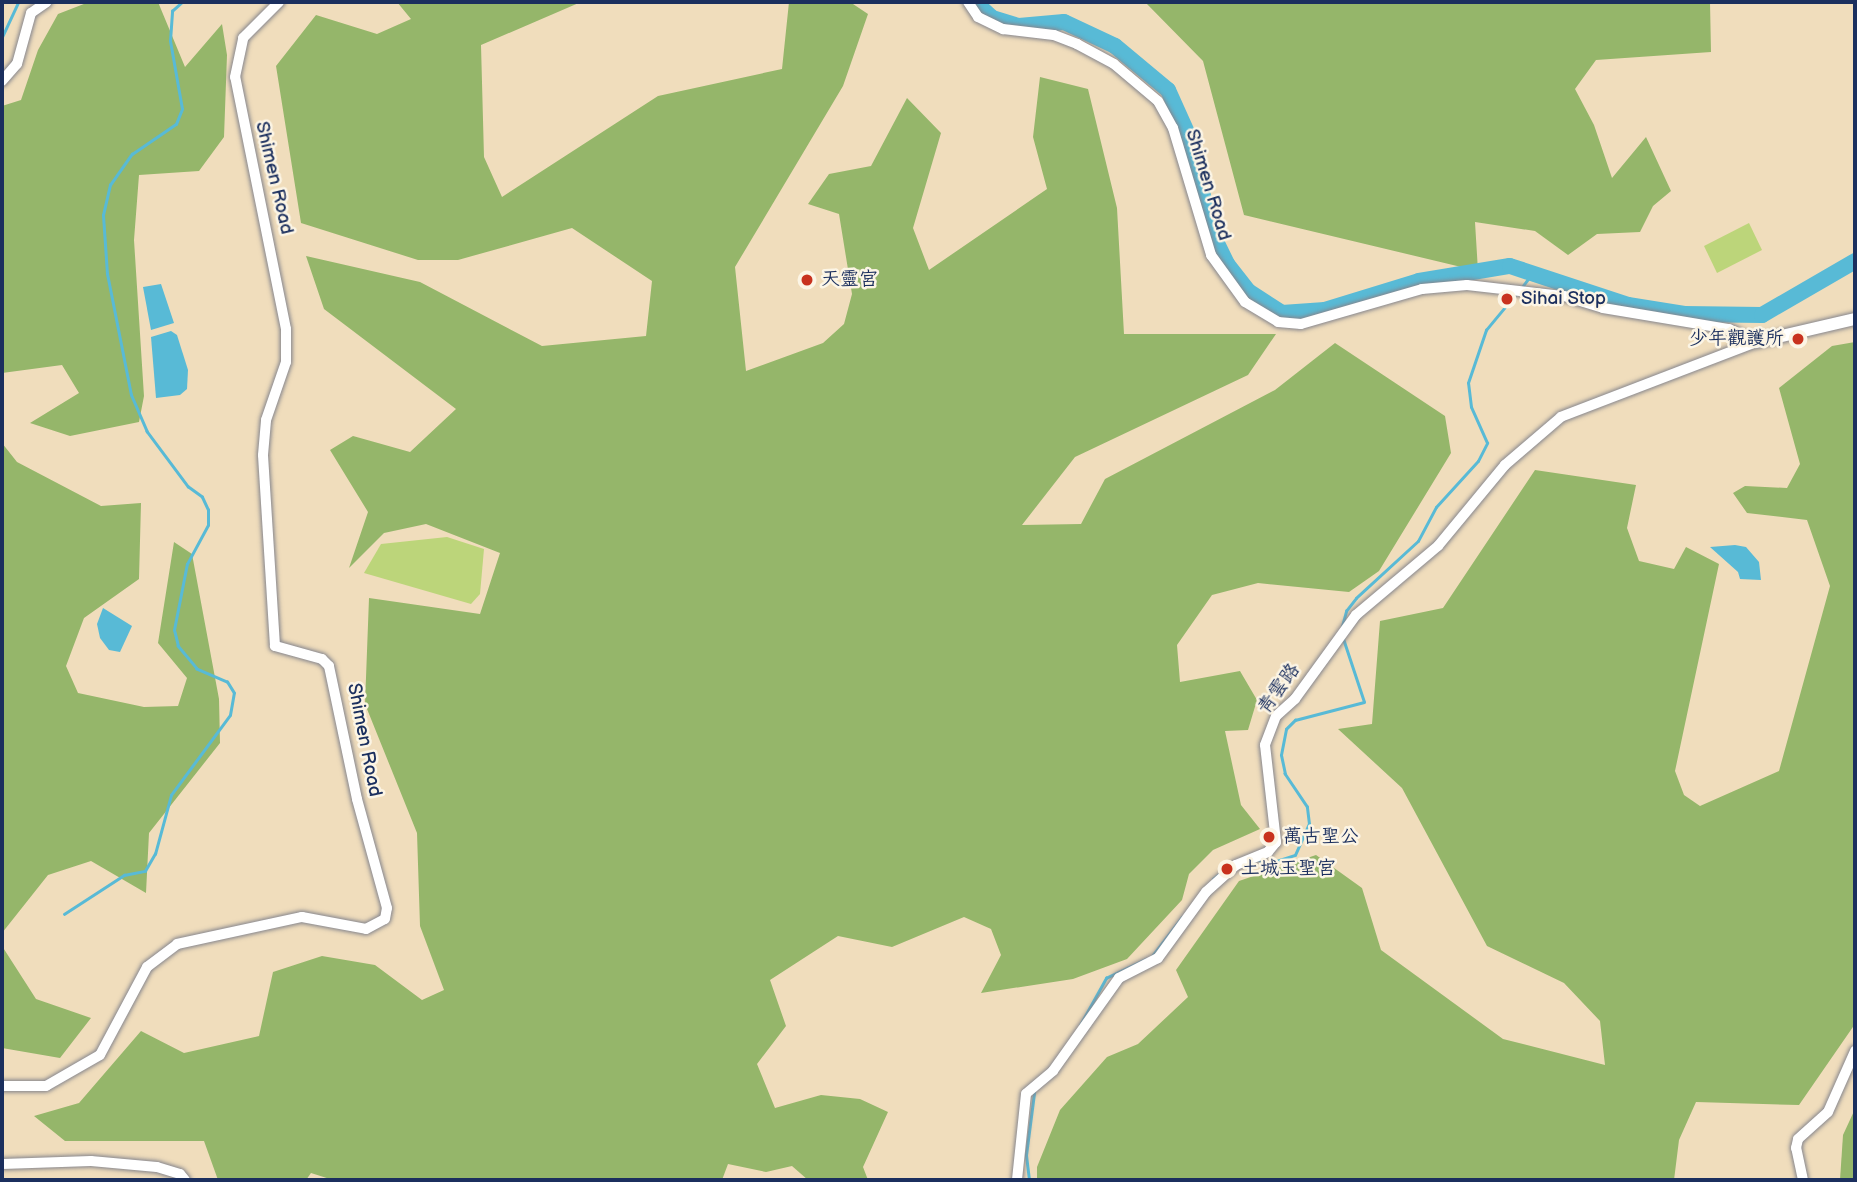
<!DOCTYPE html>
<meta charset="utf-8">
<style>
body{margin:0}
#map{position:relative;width:1857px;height:1182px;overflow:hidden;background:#f0ddbc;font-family:"Balsamiq Sans","LXGW WenKai TC",sans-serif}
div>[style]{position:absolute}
.green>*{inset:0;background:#bcd57a}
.forest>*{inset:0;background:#95b66a}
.water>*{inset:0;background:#58bad6}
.stream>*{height:2.5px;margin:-1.25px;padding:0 1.25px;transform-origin:1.25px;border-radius:1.25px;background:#58bad6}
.river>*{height:16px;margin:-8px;padding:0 8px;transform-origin:8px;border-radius:8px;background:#58bad6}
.roads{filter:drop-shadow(0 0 2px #86868d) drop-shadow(0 0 2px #86868d)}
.minor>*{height:10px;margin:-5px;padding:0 5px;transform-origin:5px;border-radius:5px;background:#fff}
.tertiary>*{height:12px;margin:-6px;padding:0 6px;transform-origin:6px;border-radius:6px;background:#fff}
.dots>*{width:19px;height:19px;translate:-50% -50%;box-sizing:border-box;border:4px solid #fcf5e5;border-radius:50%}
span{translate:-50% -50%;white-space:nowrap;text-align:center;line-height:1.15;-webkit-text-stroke:5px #fcf5e5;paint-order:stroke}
.street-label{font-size:19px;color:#1b2f5e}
.poi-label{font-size:19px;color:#1b2f5e}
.left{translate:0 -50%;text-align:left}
.right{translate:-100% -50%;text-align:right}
.frame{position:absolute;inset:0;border:4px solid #1b2f5e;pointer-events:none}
</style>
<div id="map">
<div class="green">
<i style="clip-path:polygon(1749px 223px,1762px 250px,1717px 273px,1704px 246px)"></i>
<i style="clip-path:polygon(447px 537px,484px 549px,480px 594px,471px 604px,364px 573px,381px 544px)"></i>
</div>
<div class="forest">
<i style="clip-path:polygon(89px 2px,158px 2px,185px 67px,222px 24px,227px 55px,224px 137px,199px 171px,139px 175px,134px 240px,144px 396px,139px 422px,70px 436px,30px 423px,79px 393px,62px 365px,2px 373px,2px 106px,21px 100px,38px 50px,58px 14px)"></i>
<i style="clip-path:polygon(397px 2px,581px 2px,481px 45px,484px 157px,502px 197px,658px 96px,782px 69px,789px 2px,850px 2px,868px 14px,843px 86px,735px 267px,746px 371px,823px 343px,844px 324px,852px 294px,839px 214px,808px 204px,829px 174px,871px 166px,907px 98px,941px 133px,913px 228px,929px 270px,1047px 189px,1033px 137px,1040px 77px,1088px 89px,1117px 208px,1124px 334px,1276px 334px,1248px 375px,1075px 457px,1022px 525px,1081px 524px,1105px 479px,1275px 390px,1335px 343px,1445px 416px,1451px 453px,1379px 571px,1349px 592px,1258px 583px,1212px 595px,1177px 645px,1180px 682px,1240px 671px,1257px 700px,1248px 730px,1225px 731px,1241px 805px,1260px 829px,1213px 850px,1189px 874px,1182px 900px,1127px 959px,1073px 979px,981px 993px,1001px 955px,991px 929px,964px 917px,892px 947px,838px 936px,770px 980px,786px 1026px,757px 1064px,775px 1108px,821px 1095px,860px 1099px,888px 1112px,863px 1167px,868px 1180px,808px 1180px,792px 1166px,766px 1172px,728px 1164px,722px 1180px,333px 1180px,311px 1173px,306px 1180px,218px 1180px,204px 1141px,65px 1141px,34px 1116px,79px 1103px,141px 1031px,184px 1053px,259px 1036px,273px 972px,322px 956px,375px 965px,422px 1000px,444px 990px,420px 926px,417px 833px,365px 704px,369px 598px,480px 614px,500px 553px,426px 524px,384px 533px,349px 568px,368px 512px,330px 450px,353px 436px,410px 452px,456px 409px,324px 309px,306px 256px,420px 282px,542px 346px,646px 336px,652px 281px,572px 228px,458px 260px,418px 260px,301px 223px,276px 66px,316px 15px,377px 34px,411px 19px)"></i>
<i style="clip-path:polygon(1145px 2px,1710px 2px,1711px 52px,1596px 60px,1575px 89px,1594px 125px,1612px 178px,1646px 137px,1671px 191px,1653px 206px,1640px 232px,1597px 234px,1568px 255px,1535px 231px,1475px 222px,1478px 271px,1244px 215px,1203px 61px)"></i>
<i style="clip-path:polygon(1855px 342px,1855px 1024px,1799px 1105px,1696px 1102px,1679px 1140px,1674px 1180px,1037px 1180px,1037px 1167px,1060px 1110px,1107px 1057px,1138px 1044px,1188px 997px,1176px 970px,1239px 881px,1316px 855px,1362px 888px,1381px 950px,1503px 1039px,1605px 1065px,1600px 1021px,1564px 983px,1487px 946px,1402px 788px,1338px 729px,1372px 724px,1380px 621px,1443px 608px,1535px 470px,1636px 485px,1627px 528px,1639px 561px,1674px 569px,1686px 547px,1719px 564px,1675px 771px,1684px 795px,1700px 806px,1779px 771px,1830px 586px,1807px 520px,1747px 513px,1733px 493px,1745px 486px,1787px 488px,1800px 464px,1779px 388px,1832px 346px)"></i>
<i style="clip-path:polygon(2px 443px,17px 462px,101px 506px,141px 503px,139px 579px,84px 618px,66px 666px,78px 693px,144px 707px,178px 706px,187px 678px,158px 643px,174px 542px,192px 554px,219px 699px,220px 743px,149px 833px,146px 893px,91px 861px,48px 875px,2px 933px)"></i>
<i style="clip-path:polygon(2px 946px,36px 999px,91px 1018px,60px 1058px,2px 1048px)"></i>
<i style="clip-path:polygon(1855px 1109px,1855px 1180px,1840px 1180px,1843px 1135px)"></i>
</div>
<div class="water">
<i style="clip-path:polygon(161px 284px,174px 323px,151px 330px,143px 287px)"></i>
<i style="clip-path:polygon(171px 331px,177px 335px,188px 370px,187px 389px,180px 395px,156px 398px,151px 337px)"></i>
<i style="clip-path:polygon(1735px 545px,1746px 547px,1759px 562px,1761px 580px,1740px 579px,1738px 572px,1710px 547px)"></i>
<i style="clip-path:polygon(103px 608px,132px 626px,120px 652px,109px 650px,100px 638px,97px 624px)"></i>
</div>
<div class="stream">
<i style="left:2px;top:37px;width:38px;rotate:-65deg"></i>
<i style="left:1522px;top:287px;width:15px;rotate:-53deg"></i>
<i style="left:1341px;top:630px;width:20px;rotate:-75deg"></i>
<i style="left:1346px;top:611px;width:16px;rotate:-52deg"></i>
<i style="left:1356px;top:598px;width:84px;rotate:-42.6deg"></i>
<i style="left:1418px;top:541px;width:38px;rotate:-62deg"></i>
<i style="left:1436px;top:507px;width:62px;rotate:-47.6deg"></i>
<i style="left:1478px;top:461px;width:20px;rotate:-63deg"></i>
<i style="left:1487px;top:443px;width:39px;rotate:-114deg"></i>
<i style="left:1471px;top:407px;width:24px;rotate:-97deg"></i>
<i style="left:1468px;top:383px;width:56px;rotate:-71.2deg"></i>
<i style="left:1486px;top:330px;width:45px;rotate:-50.4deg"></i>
<i style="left:1259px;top:860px;width:9px;rotate:27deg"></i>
<i style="left:1267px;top:864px;width:29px;rotate:-18deg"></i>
<i style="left:1295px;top:855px;width:34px;rotate:-66deg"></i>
<i style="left:1309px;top:824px;width:17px;rotate:-97deg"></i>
<i style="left:1307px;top:807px;width:40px;rotate:-124deg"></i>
<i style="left:1285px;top:774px;width:19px;rotate:-102deg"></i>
<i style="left:1281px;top:755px;width:26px;rotate:-79deg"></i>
<i style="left:1286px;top:729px;width:13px;rotate:-45deg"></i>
<i style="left:1295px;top:720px;width:71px;rotate:-14.6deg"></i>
<i style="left:1364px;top:702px;width:66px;rotate:-108.4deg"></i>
<i style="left:1213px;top:879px;width:21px;rotate:-39deg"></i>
<i style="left:64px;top:914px;width:72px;rotate:-33deg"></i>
<i style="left:124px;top:875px;width:21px;rotate:-11deg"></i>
<i style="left:145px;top:871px;width:20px;rotate:-60deg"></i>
<i style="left:155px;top:854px;width:61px;rotate:-74.8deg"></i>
<i style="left:171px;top:795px;width:99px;rotate:-53.6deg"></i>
<i style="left:230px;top:715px;width:22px;rotate:-80deg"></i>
<i style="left:234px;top:693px;width:13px;rotate:-122deg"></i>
<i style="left:227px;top:682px;width:33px;rotate:-157deg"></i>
<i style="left:197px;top:669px;width:30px;rotate:-130deg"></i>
<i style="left:178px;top:646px;width:16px;rotate:-104deg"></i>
<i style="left:174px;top:630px;width:67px;rotate:-78.9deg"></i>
<i style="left:187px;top:564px;width:44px;rotate:-61.7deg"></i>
<i style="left:208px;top:525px;width:15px;rotate:-90deg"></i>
<i style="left:208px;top:510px;width:14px;rotate:-115deg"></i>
<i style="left:202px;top:497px;width:17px;rotate:-144deg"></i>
<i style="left:188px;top:487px;width:69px;rotate:-126.7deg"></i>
<i style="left:147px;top:432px;width:40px;rotate:-113.4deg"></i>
<i style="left:131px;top:395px;width:123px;rotate:-101.2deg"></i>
<i style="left:107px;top:274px;width:59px;rotate:-93.9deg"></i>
<i style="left:103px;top:215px;width:31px;rotate:-77deg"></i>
<i style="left:110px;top:185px;width:38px;rotate:-55deg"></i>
<i style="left:132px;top:154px;width:53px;rotate:-34.3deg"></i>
<i style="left:176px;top:124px;width:16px;rotate:-68deg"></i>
<i style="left:182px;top:109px;width:69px;rotate:-100deg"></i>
<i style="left:170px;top:41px;width:30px;rotate:-86deg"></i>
<i style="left:172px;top:11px;width:13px;rotate:-42deg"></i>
<i style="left:1152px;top:956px;width:49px;rotate:-52.4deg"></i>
<i style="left:1080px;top:1025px;width:54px;rotate:-61deg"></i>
<i style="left:1106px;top:978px;width:44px;rotate:-25.4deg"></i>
<i style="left:1029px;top:1180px;width:25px;rotate:-97deg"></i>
<i style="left:1026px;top:1155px;width:63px;rotate:-82.6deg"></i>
</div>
<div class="river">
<i style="left:975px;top:2px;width:23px;rotate:43deg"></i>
<i style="left:992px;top:18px;width:28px;rotate:17deg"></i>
<i style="left:1019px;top:26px;width:45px;rotate:-5.1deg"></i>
<i style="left:1064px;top:22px;width:56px;rotate:25.2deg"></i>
<i style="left:1115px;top:46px;width:69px;rotate:39.7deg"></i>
<i style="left:1168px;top:90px;width:54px;rotate:65.8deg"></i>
<i style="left:1190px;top:139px;width:94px;rotate:77.1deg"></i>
<i style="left:1211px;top:231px;width:37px;rotate:64deg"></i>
<i style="left:1227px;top:264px;width:34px;rotate:52deg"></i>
<i style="left:1248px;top:291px;width:40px;rotate:32.9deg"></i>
<i style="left:1282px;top:313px;width:43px;rotate:-4deg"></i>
<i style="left:1325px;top:310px;width:98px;rotate:-17.1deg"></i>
<i style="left:1419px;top:281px;width:92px;rotate:-9.4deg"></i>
<i style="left:1510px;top:266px;width:124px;rotate:18.3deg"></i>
<i style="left:1628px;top:305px;width:57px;rotate:9.1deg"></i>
<i style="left:1684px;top:314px;width:78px;rotate:0.7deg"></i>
<i style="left:1762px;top:315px;width:108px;rotate:-30.1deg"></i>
</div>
<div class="roads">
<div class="minor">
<i style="left:968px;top:2px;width:18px;rotate:56deg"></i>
<i style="left:978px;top:17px;width:28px;rotate:26deg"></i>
<i style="left:1003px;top:29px;width:51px;rotate:6.7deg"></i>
<i style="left:1054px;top:35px;width:25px;rotate:21deg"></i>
<i style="left:1077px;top:44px;width:42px;rotate:28.4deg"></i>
<i style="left:1114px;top:64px;width:57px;rotate:40.1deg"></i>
<i style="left:1158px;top:101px;width:31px;rotate:61deg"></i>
<i style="left:1173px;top:128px;width:133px;rotate:73.3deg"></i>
<i style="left:1211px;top:255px;width:58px;rotate:54.1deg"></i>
<i style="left:1245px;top:302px;width:39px;rotate:31deg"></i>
<i style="left:1278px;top:322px;width:23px;rotate:5deg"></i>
<i style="left:1301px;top:324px;width:126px;rotate:-16.1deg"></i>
<i style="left:1422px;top:289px;width:45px;rotate:-5.1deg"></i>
<i style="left:1467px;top:285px;width:98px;rotate:6.5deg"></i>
<i style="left:1564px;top:296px;width:41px;rotate:17.1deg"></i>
<i style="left:1603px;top:308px;width:128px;rotate:9.5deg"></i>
<i style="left:1729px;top:329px;width:30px;rotate:26deg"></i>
<i style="left:1756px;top:342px;width:209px;rotate:159deg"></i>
<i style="left:1561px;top:417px;width:74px;rotate:139.4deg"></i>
<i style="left:1505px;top:465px;width:105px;rotate:129.6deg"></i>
<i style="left:1438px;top:546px;width:107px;rotate:139.9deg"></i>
<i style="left:1356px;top:615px;width:104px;rotate:126deg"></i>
<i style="left:1295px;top:699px;width:25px;rotate:138deg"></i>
<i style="left:1276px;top:716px;width:31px;rotate:111deg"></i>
<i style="left:1265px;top:745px;width:98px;rotate:83.5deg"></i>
<i style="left:1276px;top:842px;width:13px;rotate:129deg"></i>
<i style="left:1268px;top:852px;width:35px;rotate:158deg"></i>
<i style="left:1236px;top:865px;width:40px;rotate:138deg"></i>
<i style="left:1206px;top:892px;width:82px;rotate:126deg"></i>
<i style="left:1158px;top:958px;width:44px;rotate:152.9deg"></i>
<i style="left:1119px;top:978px;width:114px;rotate:125.4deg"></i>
<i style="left:1053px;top:1071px;width:35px;rotate:140deg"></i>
<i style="left:1026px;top:1094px;width:86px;rotate:96deg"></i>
<i style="left:2px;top:81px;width:23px;rotate:-49deg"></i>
<i style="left:17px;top:64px;width:53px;rotate:-74.6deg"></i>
<i style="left:31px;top:13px;width:19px;rotate:-35deg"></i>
<i style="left:2px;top:1086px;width:44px"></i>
<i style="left:46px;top:1086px;width:62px;rotate:-29.9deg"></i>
<i style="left:100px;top:1055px;width:100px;rotate:-61.9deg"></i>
<i style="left:147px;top:967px;width:38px;rotate:-37deg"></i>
<i style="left:177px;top:944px;width:128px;rotate:-12.2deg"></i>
<i style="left:302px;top:917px;width:65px;rotate:10.6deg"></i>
<i style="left:366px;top:929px;width:21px;rotate:-28deg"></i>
<i style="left:385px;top:919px;width:11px;rotate:-80deg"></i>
<i style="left:387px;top:908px;width:113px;rotate:-105.4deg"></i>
<i style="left:357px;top:799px;width:136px;rotate:-101.9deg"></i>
<i style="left:329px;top:666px;width:10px;rotate:-135deg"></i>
<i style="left:322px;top:659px;width:49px;rotate:-164.5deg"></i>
<i style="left:275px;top:646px;width:191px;rotate:-93.6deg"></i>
<i style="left:263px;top:455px;width:35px;rotate:-85deg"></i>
<i style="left:266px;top:420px;width:61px;rotate:-71deg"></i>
<i style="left:286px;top:362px;width:33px;rotate:-90deg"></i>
<i style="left:286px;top:329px;width:257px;rotate:-101.4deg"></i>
<i style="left:235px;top:77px;width:40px;rotate:-78deg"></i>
<i style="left:243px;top:38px;width:51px;rotate:-45deg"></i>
<i style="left:2px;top:1164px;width:89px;rotate:-1.9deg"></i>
<i style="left:91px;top:1161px;width:66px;rotate:5.2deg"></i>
<i style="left:157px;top:1167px;width:24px;rotate:17deg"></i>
<i style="left:180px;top:1174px;width:8px;rotate:50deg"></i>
<i style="left:1803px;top:1180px;width:33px;rotate:-102deg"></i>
<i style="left:1796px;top:1148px;width:9px;rotate:-77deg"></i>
<i style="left:1798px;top:1139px;width:40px;rotate:-42deg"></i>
<i style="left:1828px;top:1112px;width:67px;rotate:-66.1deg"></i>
</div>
<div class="tertiary">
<i style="left:1756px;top:342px;width:102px;rotate:-13.1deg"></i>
</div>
</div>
<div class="dots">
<i style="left:807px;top:280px;background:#c8321e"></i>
<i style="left:1507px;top:299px;background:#c8321e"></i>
<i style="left:1798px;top:339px;background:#c8321e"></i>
<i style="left:1269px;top:837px;background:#c8321e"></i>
<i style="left:1227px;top:869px;background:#c8321e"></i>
</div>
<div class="street-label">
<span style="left:274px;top:178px;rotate:77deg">Shimen Road</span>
<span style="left:1208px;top:185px;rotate:73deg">Shimen Road</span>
<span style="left:1279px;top:689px;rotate:-54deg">青雲路</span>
<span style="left:364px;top:740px;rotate:79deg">Shimen Road</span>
</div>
<div class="poi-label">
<span class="left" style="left:821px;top:280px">天靈宮</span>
<span class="left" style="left:1521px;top:299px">Sihai Stop</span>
<span class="right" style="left:1784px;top:339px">少年觀護所</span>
<span class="left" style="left:1283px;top:837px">萬古聖公</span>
<span class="left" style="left:1241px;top:869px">土城玉聖宮</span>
</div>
<div class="frame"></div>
</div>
